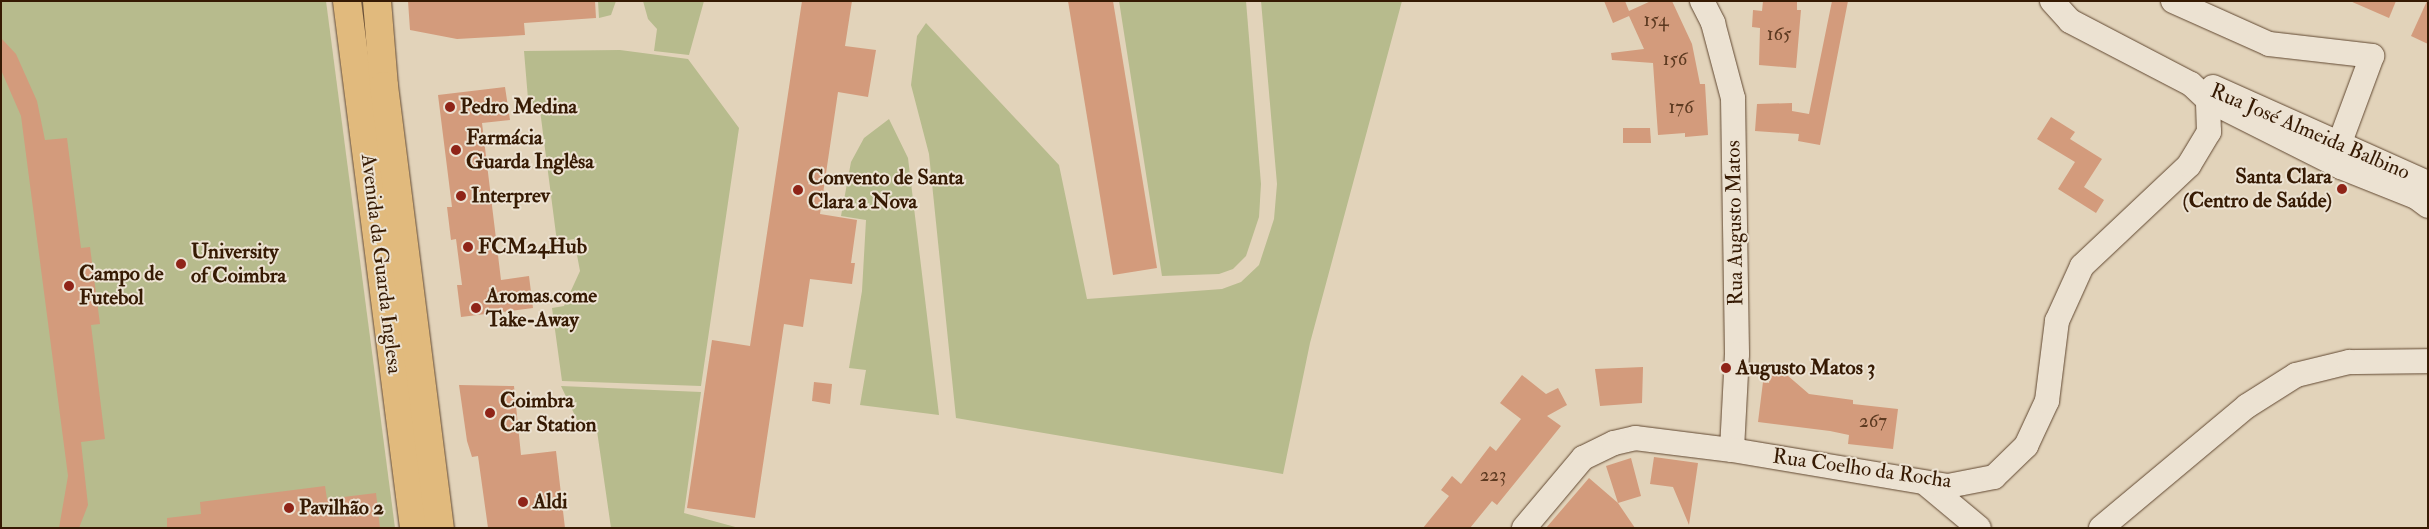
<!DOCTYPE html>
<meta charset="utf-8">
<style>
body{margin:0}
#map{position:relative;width:2429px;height:529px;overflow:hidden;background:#e2d3ba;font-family:"IM FELL Double Pica",serif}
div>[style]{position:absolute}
.green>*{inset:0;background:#b7bb8d}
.building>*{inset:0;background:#d39b7c}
.roads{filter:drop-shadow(0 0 1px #614831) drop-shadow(0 0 1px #614831)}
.minor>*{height:24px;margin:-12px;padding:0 12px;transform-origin:12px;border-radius:12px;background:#ece2d2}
.major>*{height:28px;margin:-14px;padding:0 14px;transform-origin:14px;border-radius:14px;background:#e1ba7d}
.dots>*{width:14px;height:14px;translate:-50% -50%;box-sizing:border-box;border:2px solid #ece2d2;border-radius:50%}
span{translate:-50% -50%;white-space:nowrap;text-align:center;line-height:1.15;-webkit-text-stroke:4px #ece2d2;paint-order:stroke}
.number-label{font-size:19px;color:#5d3a21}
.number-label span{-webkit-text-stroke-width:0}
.poi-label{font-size:21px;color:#361a03;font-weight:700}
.left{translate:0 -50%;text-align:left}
.right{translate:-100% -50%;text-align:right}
.street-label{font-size:21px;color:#361a03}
.frame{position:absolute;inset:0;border:2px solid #361a03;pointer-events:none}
</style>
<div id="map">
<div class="green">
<i style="clip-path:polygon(1px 1px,326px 1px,395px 528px,1px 528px)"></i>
<i style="clip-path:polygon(598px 1px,616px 1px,611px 15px,599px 18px)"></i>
<i style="clip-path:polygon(643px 1px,704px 1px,689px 55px,654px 51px,657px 29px,648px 19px)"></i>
<i style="clip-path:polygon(1119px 1px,1246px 1px,1261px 184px,1259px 217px,1246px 256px,1233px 269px,1219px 274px,1162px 276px)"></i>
<i style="clip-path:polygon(1261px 1px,1402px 1px,1310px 343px,1283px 474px,956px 418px,929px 154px,911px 85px,917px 36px,926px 23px,1059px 165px,1087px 299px,1222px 289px,1241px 282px,1259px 265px,1274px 219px,1277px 184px)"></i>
<i style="clip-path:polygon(620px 50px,688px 59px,739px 128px,701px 386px,562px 381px,552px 308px,564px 306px,580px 271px,574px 239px,557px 242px,540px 110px,529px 111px,524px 51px)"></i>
<i style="clip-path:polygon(889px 119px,908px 158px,939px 415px,860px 405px,866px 370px,849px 368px,862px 291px,866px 220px,841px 216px,851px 162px,864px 138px)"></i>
<i style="clip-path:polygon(561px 386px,701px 392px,684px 513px,739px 528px,611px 528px,596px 424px,578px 422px)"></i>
</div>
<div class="building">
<i style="clip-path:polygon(408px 1px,595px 1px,596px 18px,524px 23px,525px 35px,457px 39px,410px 30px)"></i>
<i style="clip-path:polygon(802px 1px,852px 1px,845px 46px,876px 50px,868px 97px,838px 92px,820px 214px,857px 220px,851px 263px,855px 263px,852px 284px,810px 279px,803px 327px,784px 324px,755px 518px,687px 508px,712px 340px,750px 346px)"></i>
<i style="clip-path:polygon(1068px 1px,1113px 1px,1157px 268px,1113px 275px)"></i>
<i style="clip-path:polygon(1604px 1px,1625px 1px,1629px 11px,1651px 1px,1672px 1px,1692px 44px,1700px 84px,1705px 84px,1708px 135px,1685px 137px,1685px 133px,1658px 135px,1653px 63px,1612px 60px,1611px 53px,1644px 49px,1629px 16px,1613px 23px)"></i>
<i style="clip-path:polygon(1763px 1px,1797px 1px,1797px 10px,1801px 10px,1796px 68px,1759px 65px,1760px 28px,1752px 27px,1753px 10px,1762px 11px)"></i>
<i style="clip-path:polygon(1832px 1px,1848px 1px,1820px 145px,1798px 141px,1799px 134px,1755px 131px,1757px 104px,1792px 103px,1792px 111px,1809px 114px)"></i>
<i style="clip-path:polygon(2350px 1px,2396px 1px,2389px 18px)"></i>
<i style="clip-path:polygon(2427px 1px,2428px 1px,2428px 44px,2411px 36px)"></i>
<i style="clip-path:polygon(1px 38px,16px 54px,37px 101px,45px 140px,67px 138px,81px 248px,90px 247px,100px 324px,91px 325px,105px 439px,81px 442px,88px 505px,79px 528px,59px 528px,68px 476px,21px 116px,1px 70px)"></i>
<i style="clip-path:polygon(505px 87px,510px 120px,482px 123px,501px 280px,529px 276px,533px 308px,461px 317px,457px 285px,462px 285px,456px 239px,451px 240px,447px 207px,452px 207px,438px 95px)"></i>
<i style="clip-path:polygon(2051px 117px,2075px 132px,2070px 139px,2102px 159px,2084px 187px,2104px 200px,2096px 213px,2058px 189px,2075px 162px,2037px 139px)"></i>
<i style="clip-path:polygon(1623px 128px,1650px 128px,1651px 143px,1623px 143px)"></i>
<i style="clip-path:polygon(1772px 362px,1809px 394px,1853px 400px,1853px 404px,1898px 409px,1893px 449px,1848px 444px,1849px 435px,1830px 431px,1758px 422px,1763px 382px,1769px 383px)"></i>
<i style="clip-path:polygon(1643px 367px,1642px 403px,1600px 406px,1595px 369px)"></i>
<i style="clip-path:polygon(1522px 375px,1546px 394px,1558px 388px,1567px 405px,1547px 416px,1561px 426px,1497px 505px,1492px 501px,1470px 528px,1423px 528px,1449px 496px,1441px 490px,1452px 476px,1461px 484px,1490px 446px,1496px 451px,1521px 419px,1500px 403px)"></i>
<i style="clip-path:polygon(814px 382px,832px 384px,830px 404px,812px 401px)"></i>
<i style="clip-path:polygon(459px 385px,514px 386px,521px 455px,556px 451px,565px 528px,488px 528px,478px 456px,472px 457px,467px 441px)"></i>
<i style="clip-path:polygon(1654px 457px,1698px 463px,1689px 525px,1673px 487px,1650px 484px)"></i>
<i style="clip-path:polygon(1631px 458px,1641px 496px,1618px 503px,1635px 528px,1546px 528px,1589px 478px,1618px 503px,1606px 466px)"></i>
<i style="clip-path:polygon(325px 486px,327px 499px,376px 493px,380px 528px,167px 528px,167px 518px,201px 514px,200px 502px)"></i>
</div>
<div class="roads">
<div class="minor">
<i style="left:1702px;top:1px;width:25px;rotate:63deg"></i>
<i style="left:1713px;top:23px;width:78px;rotate:75.1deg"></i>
<i style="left:1733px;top:98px;width:256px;rotate:89.1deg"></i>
<i style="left:1737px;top:354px;width:96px;rotate:93deg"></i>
<i style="left:2052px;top:1px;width:27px;rotate:48deg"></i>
<i style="left:2070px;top:21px;width:136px;rotate:27.5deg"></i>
<i style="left:2191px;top:84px;width:23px;rotate:43deg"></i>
<i style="left:2208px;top:100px;width:149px;rotate:26.7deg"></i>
<i style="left:2341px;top:167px;width:81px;rotate:21.8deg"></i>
<i style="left:2416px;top:197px;width:15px;rotate:37deg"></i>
<i style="left:2173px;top:1px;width:105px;rotate:24.1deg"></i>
<i style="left:2269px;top:44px;width:104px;rotate:6.6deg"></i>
<i style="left:2372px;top:56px;width:92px;rotate:110.4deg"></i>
<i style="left:2340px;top:142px;width:25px;rotate:88deg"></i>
<i style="left:2213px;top:87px;width:235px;rotate:24.1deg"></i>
<i style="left:1925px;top:483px;width:70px;rotate:39.8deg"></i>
<i style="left:1524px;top:528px;width:92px;rotate:-49.9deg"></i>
<i style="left:1583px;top:458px;width:34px;rotate:-26deg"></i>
<i style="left:1614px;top:443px;width:22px;rotate:-13deg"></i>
<i style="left:1635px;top:438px;width:98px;rotate:7.1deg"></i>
<i style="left:1732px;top:450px;width:219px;rotate:9.5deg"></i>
<i style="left:1948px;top:486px;width:47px;rotate:-11.1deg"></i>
<i style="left:1994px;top:477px;width:45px;rotate:-44.1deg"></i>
<i style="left:2026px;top:446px;width:50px;rotate:-65deg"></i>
<i style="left:2047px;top:401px;width:81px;rotate:-82.9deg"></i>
<i style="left:2057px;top:321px;width:60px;rotate:-65.6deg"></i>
<i style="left:2082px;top:266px;width:147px;rotate:-43.3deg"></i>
<i style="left:2189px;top:165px;width:39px;rotate:-59deg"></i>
<i style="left:2209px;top:132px;width:32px;rotate:-92deg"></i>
<i style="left:2101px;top:528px;width:190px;rotate:-39.9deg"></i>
<i style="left:2247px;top:406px;width:58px;rotate:-32.3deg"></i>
<i style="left:2296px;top:375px;width:55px;rotate:-13.8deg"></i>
<i style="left:2349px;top:362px;width:79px;rotate:-0.7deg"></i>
</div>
<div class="major">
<i style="left:347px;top:1px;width:531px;rotate:82.75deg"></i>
<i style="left:377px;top:1px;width:85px;rotate:85.3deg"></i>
<i style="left:384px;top:86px;width:446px;rotate:82.8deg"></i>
</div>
</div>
<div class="dots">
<i style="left:450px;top:107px;background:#8f2418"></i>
<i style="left:456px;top:150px;background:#8f2418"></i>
<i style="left:2342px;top:189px;background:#8f2418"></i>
<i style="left:798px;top:190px;background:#8f2418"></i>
<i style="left:461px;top:196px;background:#8f2418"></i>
<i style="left:468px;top:247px;background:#8f2418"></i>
<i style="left:181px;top:264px;background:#8f2418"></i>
<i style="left:69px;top:286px;background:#8f2418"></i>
<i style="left:476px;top:308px;background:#8f2418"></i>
<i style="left:1726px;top:368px;background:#8f2418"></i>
<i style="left:490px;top:413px;background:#8f2418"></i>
<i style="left:523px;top:502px;background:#8f2418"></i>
<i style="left:289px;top:508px;background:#8f2418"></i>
</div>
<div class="number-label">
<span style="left:1656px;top:21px">154</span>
<span style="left:1779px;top:35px">165</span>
<span style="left:1675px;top:60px">156</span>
<span style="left:1681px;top:108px">176</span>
<span style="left:1873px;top:422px">267</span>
<span style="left:1493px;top:476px">223</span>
</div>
<div class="poi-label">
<span class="left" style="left:460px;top:107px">Pedro Medina</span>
<span class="left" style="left:466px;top:150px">Farmácia<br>Guarda Inglêsa</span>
<span class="right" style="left:2332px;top:189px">Santa Clara<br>(Centro de Saúde)</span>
<span class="left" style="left:808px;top:190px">Convento de Santa<br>Clara a Nova</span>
<span class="left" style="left:471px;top:196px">Interprev</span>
<span class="left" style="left:478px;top:247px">FCM24Hub</span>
<span class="left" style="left:191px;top:264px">University<br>of Coimbra</span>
<span class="left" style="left:79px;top:286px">Campo de<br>Futebol</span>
<span class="left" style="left:486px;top:308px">Aromas.come<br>Take-Away</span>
<span class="left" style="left:1736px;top:368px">Augusto Matos 3</span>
<span class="left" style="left:500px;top:413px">Coimbra<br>Car Station</span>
<span class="left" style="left:533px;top:502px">Aldi</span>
<span class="left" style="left:299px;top:508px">Pavilhão 2</span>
</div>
<div class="street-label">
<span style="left:2310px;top:132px;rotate:23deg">Rua José Almeida Balbino</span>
<span style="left:1735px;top:223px;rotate:-91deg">Rua Augusto Matos</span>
<span style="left:381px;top:264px;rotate:83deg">Avenida da Guarda Inglesa</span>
<span style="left:1862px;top:469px;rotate:8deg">Rua Coelho da Rocha</span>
</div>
<div class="frame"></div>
</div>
